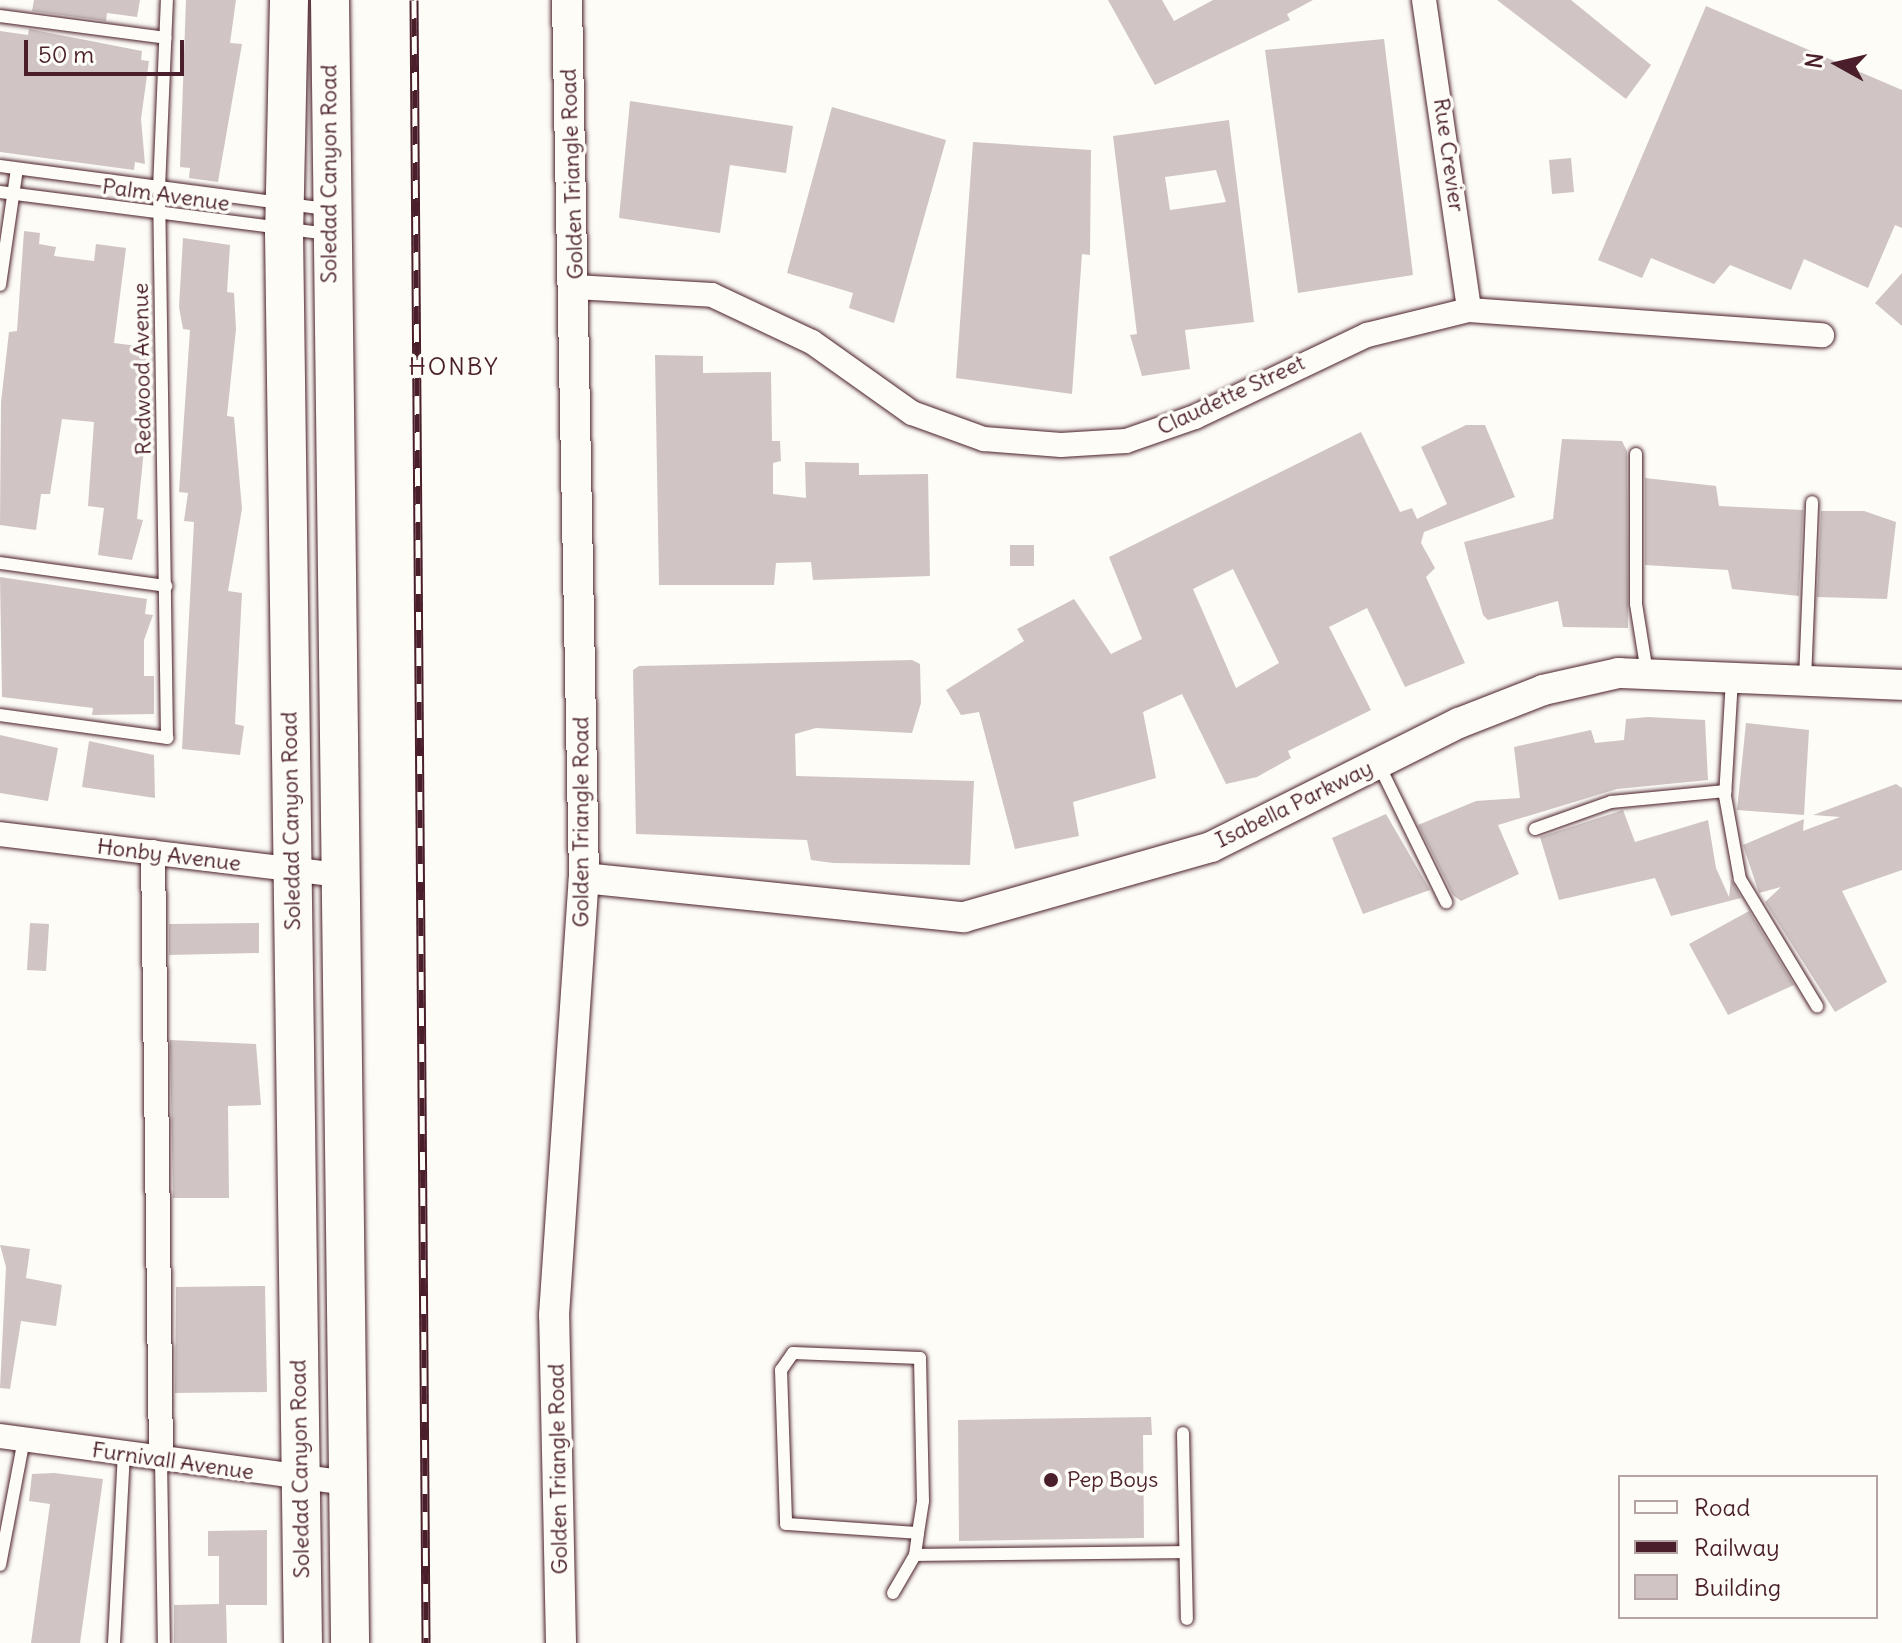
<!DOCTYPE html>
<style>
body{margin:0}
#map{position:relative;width:1902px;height:1643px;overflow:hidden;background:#fdfcf7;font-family:Delius,sans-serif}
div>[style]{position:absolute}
.building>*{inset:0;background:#d0c5c4}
.roads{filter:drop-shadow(0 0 2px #4a1f2b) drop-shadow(0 0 2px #4a1f2b)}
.service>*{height:12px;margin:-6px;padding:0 6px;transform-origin:6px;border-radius:6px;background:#fdfcf7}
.minor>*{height:24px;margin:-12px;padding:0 12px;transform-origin:12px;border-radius:12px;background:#fdfcf7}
.tertiary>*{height:30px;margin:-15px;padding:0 15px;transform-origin:15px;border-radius:15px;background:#fdfcf7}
.primary>*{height:38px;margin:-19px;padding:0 19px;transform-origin:19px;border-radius:19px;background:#fdfcf7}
.rail>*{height:9px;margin-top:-4.5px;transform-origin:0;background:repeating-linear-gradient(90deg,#fdfcf7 0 18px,#4a1f2b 0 36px);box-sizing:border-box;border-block:2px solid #4a1f2b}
.dots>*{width:22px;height:22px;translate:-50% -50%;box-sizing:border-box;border:4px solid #fdfcf7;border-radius:50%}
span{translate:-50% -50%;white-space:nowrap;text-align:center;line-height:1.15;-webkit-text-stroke:7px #fdfcf7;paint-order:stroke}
.street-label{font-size:22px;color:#4a1f2b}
.poi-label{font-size:22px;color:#4a1f2b}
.left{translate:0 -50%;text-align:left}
.neighbourhood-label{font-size:24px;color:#4a1f2b;letter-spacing:2px}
.legend{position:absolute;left:1618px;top:1475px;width:260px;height:144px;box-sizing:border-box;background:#fdfcf7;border:2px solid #b5a4a5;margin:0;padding:10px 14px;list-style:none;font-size:24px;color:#4a1f2b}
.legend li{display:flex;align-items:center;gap:16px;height:40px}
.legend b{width:40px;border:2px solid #b5a4a5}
.north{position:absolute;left:1798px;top:24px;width:80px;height:80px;-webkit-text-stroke:6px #fdfcf7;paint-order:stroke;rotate:278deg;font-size:22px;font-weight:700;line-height:32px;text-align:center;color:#4a1f2b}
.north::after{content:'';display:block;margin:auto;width:28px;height:36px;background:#4a1f2b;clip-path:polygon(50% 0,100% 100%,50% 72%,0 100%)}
.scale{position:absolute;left:24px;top:40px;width:160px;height:36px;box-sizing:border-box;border:4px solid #4a1f2b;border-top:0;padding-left:10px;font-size:24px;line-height:28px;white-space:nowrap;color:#4a1f2b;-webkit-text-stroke:6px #fdfcf7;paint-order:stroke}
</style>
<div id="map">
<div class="building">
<i style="clip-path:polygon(34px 0,140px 0,137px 17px,107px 13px,106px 21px,32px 11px)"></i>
<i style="clip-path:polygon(186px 0,236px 0,230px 43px,242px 44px,218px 182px,189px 178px,190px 168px,180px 167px)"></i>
<i style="clip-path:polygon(1108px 0,1162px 0,1174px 21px,1213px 0,1313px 0,1287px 14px,1290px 20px,1155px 85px)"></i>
<i style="clip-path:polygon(1497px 0,1571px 0,1651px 65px,1626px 99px)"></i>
<i style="clip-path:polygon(1706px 6px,1902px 90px,1902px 228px,1895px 225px,1868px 288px,1804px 259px,1791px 290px,1730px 265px,1714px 284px,1651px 258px,1642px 278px,1598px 260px)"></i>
<i style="clip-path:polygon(29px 29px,142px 51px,141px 60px,149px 61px,141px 119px,145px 164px,135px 162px,134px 170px,0 152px,0 31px,28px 35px)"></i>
<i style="clip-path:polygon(1384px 39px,1413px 275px,1298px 293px,1265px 50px)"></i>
<i style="clip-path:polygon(630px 101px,793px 126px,786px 173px,730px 165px,720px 233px,619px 218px)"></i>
<i style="clip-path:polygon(832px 107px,946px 140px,894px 323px,849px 308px,853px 293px,787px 273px)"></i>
<i style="clip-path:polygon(evenodd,1229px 120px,1254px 322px,1185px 330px,1190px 369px,1142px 376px,1130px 335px,1137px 334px,1113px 136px,1229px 120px,1216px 170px,1226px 202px,1170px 210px,1165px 177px,1216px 170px)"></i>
<i style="clip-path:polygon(973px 142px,1091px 150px,1090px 255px,1082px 254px,1072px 394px,956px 378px)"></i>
<i style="clip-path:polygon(1571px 158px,1574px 192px,1552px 194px,1549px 160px)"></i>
<i style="clip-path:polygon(24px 231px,40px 233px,39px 244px,56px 247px,54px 256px,94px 261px,96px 244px,126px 248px,114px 343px,138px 346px,136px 355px,148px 356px,142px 399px,149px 400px,137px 519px,143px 520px,132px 560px,98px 555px,104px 508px,88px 506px,94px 422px,62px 419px,50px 494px,41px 494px,36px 530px,0 525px,1px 402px,9px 332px,17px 331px)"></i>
<i style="clip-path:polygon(183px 238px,230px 245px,227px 292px,234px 293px,236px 329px,227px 416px,234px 417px,242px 509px,228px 591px,242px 593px,235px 724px,244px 726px,240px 755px,182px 749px,194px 522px,184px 521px,188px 493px,179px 492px,190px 330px,183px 329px,179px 307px)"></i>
<i style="clip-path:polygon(1902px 273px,1902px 326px,1875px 303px)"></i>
<i style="clip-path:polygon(655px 355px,703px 356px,703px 373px,771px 372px,772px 441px,780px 441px,781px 461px,773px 463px,773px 494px,806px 498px,805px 462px,859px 463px,859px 475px,928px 474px,930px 576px,813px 580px,811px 562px,776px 563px,774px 585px,659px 585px)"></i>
<i style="clip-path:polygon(evenodd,1466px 425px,1485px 425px,1515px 497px,1424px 532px,1421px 543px,1435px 568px,1426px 577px,1465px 663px,1405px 687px,1367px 608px,1329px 627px,1371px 710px,1288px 751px,1291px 758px,1257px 777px,1226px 784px,1182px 694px,1143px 712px,1156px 778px,1073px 802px,1079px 836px,1015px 849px,979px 712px,961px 715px,946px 690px,1024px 641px,1017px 629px,1074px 599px,1111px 654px,1142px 639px,1109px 557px,1361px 432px,1400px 512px,1412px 508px,1417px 519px,1447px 504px,1421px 447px,1466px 425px,1233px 569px,1279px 663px,1236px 688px,1193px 589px,1233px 569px)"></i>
<i style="clip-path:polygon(1562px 439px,1622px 441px,1627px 451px,1628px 628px,1563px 627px,1558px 601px,1488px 620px,1483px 615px,1464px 542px,1553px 519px)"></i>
<i style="clip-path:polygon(1645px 478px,1716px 486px,1719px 506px,1803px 510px,1799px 596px,1732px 589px,1728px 570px,1645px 565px)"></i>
<i style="clip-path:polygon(1821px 511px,1864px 511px,1896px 522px,1887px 599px,1817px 597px)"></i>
<i style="clip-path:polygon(1010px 545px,1034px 545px,1034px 566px,1010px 566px)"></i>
<i style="clip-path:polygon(0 577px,147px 599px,145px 614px,153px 615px,144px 640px,144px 676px,154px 676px,154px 714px,92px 715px,93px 708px,2px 697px)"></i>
<i style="clip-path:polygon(912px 660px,920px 664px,921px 703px,912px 733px,816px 728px,795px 734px,796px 776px,974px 781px,970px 865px,833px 863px,811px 860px,807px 840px,636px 834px,633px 670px,639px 666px)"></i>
<i style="clip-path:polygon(1648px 717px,1705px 720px,1708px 780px,1617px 789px,1498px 825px,1519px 874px,1461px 901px,1453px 895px,1418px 825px,1476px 801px,1520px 798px,1514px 747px,1591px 730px,1595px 743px,1624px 740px,1626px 719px)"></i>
<i style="clip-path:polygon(1746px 723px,1809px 730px,1804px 815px,1737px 810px)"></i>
<i style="clip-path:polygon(0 735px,58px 748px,48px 801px,0 793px)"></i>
<i style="clip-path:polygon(89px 741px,154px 755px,155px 798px,82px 787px)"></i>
<i style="clip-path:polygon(1896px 784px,1902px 788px,1902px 870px,1842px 891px,1887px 982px,1835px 1012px,1765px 902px,1781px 887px,1759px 893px,1743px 845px,1804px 819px,1803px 831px,1840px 817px,1813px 815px)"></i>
<i style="clip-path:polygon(1623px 810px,1635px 842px,1708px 820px,1716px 868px,1729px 897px,1731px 879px,1741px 898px,1671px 916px,1655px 878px,1559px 900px,1540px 837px)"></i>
<i style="clip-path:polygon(1386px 814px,1430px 890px,1363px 914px,1332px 838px)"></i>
<i style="clip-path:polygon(1749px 911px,1794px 985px,1728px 1015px,1689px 944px)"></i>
<i style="clip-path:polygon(30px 923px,49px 924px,46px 971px,27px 970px)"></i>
<i style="clip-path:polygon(259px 923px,259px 953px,169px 955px,169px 924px)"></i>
<i style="clip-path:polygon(170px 1040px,256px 1044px,261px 1105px,228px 1106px,229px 1198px,173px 1198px)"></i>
<i style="clip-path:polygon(0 1245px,30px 1249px,26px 1278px,62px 1285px,56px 1326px,21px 1321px,10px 1389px,0 1388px,6px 1267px)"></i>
<i style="clip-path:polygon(265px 1286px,267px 1392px,175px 1393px,176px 1287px)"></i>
<i style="clip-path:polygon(1151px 1417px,1152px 1435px,1143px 1435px,1144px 1538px,959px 1541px,958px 1420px)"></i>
<i style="clip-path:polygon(54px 1473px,103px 1479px,80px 1643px,31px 1643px,50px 1504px,29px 1501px,32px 1474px)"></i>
<i style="clip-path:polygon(267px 1530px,267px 1605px,226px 1605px,227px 1643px,174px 1643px,174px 1605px,219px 1604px,219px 1556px,208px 1556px,208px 1531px)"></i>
</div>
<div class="roads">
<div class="service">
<i style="left:0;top:16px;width:167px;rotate:7.5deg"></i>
<i style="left:0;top:166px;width:331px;rotate:7.5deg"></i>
<i style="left:0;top:192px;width:331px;rotate:7.3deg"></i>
<i style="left:0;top:285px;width:117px;rotate:-81.7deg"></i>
<i style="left:1636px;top:454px;width:150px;rotate:90deg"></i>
<i style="left:1636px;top:604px;width:70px;rotate:80.9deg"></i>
<i style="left:0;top:563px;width:168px;rotate:7.9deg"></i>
<i style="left:1732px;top:679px;width:117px;rotate:93.4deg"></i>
<i style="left:1725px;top:796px;width:84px;rotate:79.8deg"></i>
<i style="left:1740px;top:879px;width:149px;rotate:58.8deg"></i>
<i style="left:1805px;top:680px;width:178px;rotate:-87.7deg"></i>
<i style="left:0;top:715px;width:169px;rotate:7.8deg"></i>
<i style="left:167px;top:738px;width:549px;rotate:-90.83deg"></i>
<i style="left:159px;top:189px;width:189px;rotate:-87.6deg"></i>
<i style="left:1379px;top:765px;width:153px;rotate:63.9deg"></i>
<i style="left:1535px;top:829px;width:81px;rotate:-19.6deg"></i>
<i style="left:1611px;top:802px;width:115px;rotate:-5.5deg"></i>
<i style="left:1183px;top:1433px;width:186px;rotate:88.8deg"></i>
<i style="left:161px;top:1459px;width:184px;rotate:89.1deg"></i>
<i style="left:915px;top:1555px;width:270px;rotate:-0.6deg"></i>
<i style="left:0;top:1565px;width:128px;rotate:-79.2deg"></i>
<i style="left:893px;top:1593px;width:44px;rotate:-59.9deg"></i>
<i style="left:915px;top:1555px;width:22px;rotate:-82deg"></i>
<i style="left:918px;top:1533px;width:32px;rotate:-81deg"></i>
<i style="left:923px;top:1501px;width:143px;rotate:-91.2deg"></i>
<i style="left:920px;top:1358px;width:127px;rotate:-177.7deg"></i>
<i style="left:793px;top:1353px;width:21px;rotate:125deg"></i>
<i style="left:781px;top:1370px;width:154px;rotate:88.1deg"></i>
<i style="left:786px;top:1524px;width:132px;rotate:3.9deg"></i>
<i style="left:114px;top:1643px;width:189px;rotate:-87deg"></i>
</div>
<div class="minor">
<i style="left:1424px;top:0;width:313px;rotate:81.7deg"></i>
<i style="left:575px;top:287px;width:137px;rotate:3.3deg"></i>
<i style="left:712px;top:295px;width:110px;rotate:25.2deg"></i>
<i style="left:812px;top:342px;width:123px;rotate:35.4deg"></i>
<i style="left:912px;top:413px;width:77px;rotate:19.9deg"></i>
<i style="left:984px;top:439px;width:77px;rotate:4.5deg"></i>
<i style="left:1061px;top:445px;width:65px;rotate:-3.5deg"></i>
<i style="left:1126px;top:441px;width:73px;rotate:-19.2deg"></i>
<i style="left:1195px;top:417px;width:191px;rotate:-25.5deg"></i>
<i style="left:1367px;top:335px;width:105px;rotate:-13.8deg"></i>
<i style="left:1469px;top:310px;width:354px;rotate:4.1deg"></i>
<i style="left:0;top:834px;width:341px;rotate:6.9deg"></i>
<i style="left:153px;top:852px;width:607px;rotate:89.24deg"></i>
<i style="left:0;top:1436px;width:350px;rotate:7.7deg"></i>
</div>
<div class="tertiary">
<i style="left:584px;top:878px;width:382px;rotate:5.9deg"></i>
<i style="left:964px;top:917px;width:257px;rotate:-15.8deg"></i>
<i style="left:1211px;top:847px;width:277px;rotate:-26.6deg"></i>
<i style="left:1459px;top:723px;width:90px;rotate:-21.4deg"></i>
<i style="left:1543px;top:690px;width:78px;rotate:-12.6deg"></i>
<i style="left:1619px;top:673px;width:283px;rotate:2.4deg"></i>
<i style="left:561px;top:1643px;width:328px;rotate:-91.2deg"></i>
<i style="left:554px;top:1315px;width:438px;rotate:-86.1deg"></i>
<i style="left:584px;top:878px;width:878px;rotate:-91.11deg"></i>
</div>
<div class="primary">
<i style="left:289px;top:0;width:231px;rotate:91.2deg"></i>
<i style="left:284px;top:231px;width:1412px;rotate:89.23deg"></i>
<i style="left:330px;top:0;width:1643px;rotate:89.3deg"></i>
</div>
</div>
<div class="rail">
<i style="left:414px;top:0;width:1643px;rotate:89.58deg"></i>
</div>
<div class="dots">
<i style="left:1051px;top:1480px;background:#4a1f2b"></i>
</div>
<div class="street-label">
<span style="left:1449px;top:155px;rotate:82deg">Rue Crevier</span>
<span style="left:329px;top:174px;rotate:-90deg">Soledad Canyon Road</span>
<span style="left:572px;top:174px;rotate:-92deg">Golden Triangle Road</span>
<span style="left:166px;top:195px;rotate:8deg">Palm Avenue</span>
<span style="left:142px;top:369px;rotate:-91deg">Redwood Avenue</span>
<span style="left:1231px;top:395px;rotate:-25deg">Claudette Street</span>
<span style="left:1294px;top:804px;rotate:-26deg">Isabella Parkway</span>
<span style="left:291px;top:821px;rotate:-91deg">Soledad Canyon Road</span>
<span style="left:581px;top:822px;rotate:-90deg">Golden Triangle Road</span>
<span style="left:169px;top:855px;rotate:7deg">Honby Avenue</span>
<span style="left:173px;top:1461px;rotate:8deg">Furnivall Avenue</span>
<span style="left:300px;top:1469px;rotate:-91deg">Soledad Canyon Road</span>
<span style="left:558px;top:1469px;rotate:-91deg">Golden Triangle Road</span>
</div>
<div class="poi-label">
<span class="left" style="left:1067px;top:1480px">Pep Boys</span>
</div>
<div class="neighbourhood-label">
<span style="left:454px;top:367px">HONBY</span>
</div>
<ul class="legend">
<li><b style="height:10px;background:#fdfcf7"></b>Road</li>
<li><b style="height:10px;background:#4a1f2b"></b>Railway</li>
<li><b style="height:22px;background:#d0c5c4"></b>Building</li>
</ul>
<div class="north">N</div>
<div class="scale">50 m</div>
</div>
